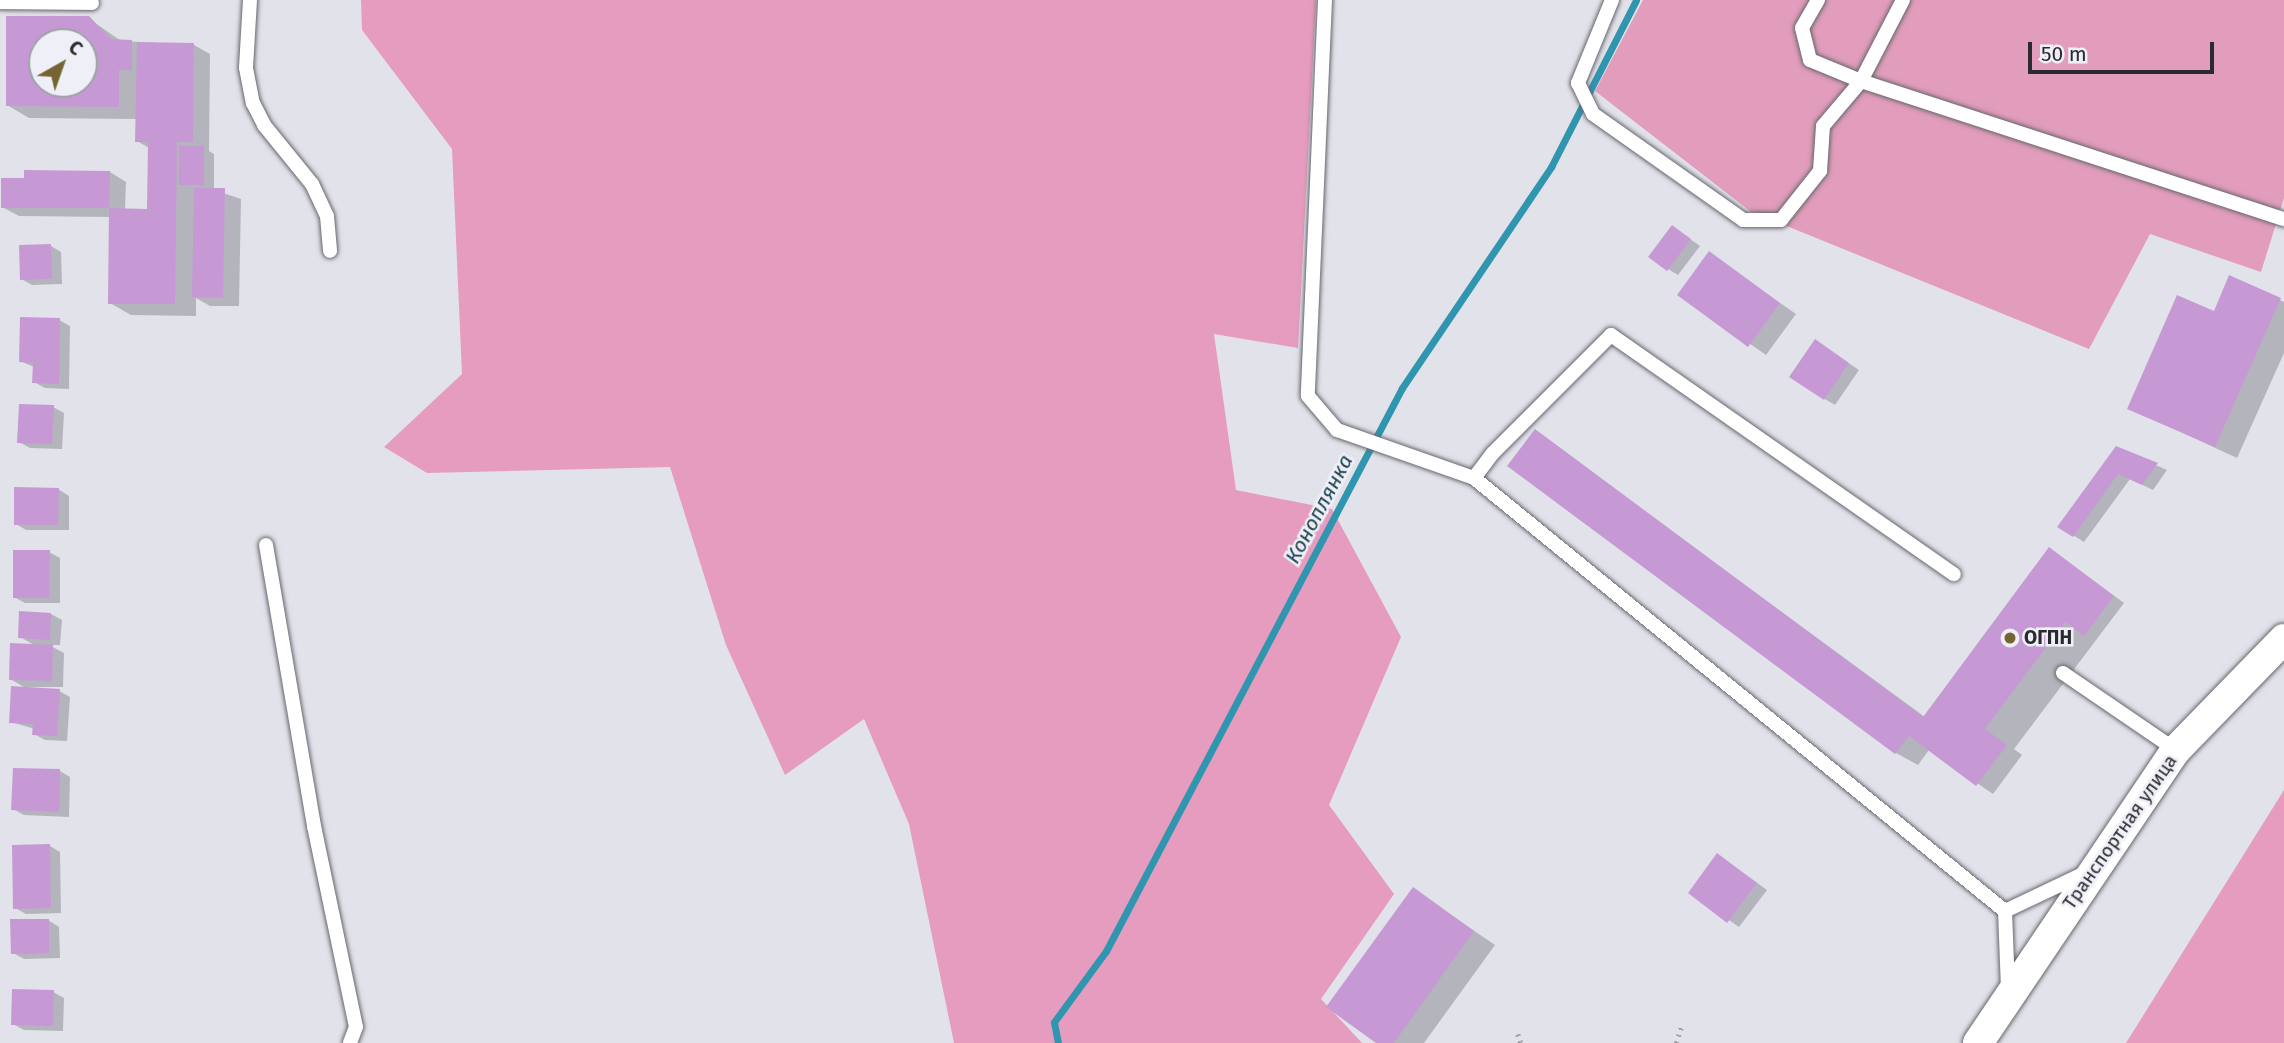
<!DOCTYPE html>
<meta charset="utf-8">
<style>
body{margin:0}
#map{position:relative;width:2284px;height:1043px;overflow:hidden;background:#e2e2eb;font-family:"Fira Sans",sans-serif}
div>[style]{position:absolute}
.green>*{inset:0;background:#e19dbb}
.forest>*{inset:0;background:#e69cbe}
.shadow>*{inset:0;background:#0003}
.stream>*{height:7px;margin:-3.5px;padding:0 3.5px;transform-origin:3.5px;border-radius:3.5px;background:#3095ae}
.building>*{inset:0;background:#c699d5}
.path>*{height:4.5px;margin-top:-2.25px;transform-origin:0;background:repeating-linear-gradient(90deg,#a3a3aa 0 2px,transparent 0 7px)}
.roads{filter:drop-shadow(0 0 2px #66676e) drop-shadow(0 0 2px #66676e)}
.service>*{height:14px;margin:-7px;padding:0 7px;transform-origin:7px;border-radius:7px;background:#fff}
.minor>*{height:30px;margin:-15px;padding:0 15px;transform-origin:15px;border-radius:15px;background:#fff}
.dots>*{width:19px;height:19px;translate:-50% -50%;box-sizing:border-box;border:4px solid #efeff8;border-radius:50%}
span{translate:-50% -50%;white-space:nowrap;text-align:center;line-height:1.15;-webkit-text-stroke:5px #efeff8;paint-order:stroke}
.poi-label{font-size:19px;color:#2a2b2e;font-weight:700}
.left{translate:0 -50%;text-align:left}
.street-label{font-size:19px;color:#2a2b2e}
.water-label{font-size:21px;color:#18434e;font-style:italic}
.north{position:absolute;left:28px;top:28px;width:70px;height:70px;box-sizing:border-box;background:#efeff8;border:2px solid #a0a1a7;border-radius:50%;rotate:40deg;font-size:19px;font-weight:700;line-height:28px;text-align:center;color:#2a2b2e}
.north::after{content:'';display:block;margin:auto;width:24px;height:32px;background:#766533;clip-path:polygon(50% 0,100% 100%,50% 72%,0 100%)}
.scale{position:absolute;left:2028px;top:42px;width:186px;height:32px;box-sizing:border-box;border:4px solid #2a2b2e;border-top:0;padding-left:9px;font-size:21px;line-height:24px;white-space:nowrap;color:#2a2b2e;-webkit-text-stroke:5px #efeff8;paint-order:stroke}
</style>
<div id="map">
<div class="green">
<i style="clip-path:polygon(1643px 0,2284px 0,2284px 198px,2261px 272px,2150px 234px,2089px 349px,1750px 211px,1595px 91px)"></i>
</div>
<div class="forest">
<i style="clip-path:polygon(361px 0,1316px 0,1298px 348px,1214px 334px,1236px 490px,1332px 509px,1401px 637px,1329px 805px,1394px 894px,1321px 999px,1362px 1043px,954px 1043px,909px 824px,864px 719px,785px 775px,726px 645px,670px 467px,427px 473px,384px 447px,462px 374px,452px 149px,362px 30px)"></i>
<i style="clip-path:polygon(2284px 790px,2284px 1043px,2126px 1043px)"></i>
</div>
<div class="shadow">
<i style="clip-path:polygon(evenodd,8px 17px,88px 18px,121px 41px,194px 45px,210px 54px,209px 151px,214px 154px,214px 190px,241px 199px,239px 306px,210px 306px,196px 298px,196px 316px,131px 315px,110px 303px,111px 217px,19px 216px,2px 207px,110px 172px,126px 182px,125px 210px,149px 210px,149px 148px,137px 141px,137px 119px,29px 118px,7px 105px,8px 17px,42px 42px,84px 42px,84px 84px,42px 84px,42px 42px)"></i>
<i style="clip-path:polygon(1683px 234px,1700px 246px,1678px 275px,1668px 269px)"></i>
<i style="clip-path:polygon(51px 246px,61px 252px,62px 284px,32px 285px,21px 279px)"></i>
<i style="clip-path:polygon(1709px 254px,1796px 314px,1766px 355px,1680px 295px)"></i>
<i style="clip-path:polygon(2230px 277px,2284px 302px,2284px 353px,2237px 458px,2129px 408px,2215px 313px)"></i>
<i style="clip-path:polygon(59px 320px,70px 326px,69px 389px,45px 388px,34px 382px,34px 367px,20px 361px)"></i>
<i style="clip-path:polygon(1826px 348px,1859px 370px,1835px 405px,1825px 399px)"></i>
<i style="clip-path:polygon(53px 407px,64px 413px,62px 449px,30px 448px,19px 442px)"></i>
<i style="clip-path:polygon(1535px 431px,1925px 717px,2060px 556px,2124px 603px,2014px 749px,2022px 755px,1993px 794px,1929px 750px,1918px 765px,1896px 753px,1510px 466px)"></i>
<i style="clip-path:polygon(2117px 448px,2167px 470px,2153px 490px,2130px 479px,2084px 542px,2060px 527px)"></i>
<i style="clip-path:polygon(58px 489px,69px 496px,69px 530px,26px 530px,16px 524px)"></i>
<i style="clip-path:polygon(49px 552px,60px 558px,60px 603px,25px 603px,14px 597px)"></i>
<i style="clip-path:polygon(51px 614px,62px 620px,60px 645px,49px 645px,64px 653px,63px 687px,24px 687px,10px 679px,36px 646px,20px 637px)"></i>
<i style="clip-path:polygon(59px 691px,70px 697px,67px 741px,45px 740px,34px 734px,35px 729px,11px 722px)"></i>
<i style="clip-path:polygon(60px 771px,70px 777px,69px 817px,24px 815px,13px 809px)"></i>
<i style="clip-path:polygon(50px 846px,60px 852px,61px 913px,26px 914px,15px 908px)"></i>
<i style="clip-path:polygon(1728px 862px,1767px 890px,1739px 927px,1690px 893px)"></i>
<i style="clip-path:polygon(1413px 889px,1495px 945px,1424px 1043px,1379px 1043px)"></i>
<i style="clip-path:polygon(48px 920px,59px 927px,60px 958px,24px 959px,13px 953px)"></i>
<i style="clip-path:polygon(53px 992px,64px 998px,63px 1031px,24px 1030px,13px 1024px)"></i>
</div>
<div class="stream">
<i style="left:1058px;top:1043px;width:21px;rotate:-101deg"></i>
<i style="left:1054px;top:1022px;width:88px;rotate:-53.8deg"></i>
<i style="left:1106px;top:951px;width:636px;rotate:-62.27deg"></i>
<i style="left:1402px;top:388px;width:267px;rotate:-56deg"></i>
<i style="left:1551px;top:167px;width:187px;rotate:-63deg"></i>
</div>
<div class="building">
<i style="clip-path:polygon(evenodd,6px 16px,89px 16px,111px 39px,132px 40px,132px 70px,119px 70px,119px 107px,6px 106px,6px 16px,42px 42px,84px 42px,84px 84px,42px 84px,42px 42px)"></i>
<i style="clip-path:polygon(137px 42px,194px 43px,193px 142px,177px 142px,175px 304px,108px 304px,109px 208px,147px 209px,148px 142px,135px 142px)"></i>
<i style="clip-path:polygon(179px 146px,204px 146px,204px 185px,179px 185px)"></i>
<i style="clip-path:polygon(24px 170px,110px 171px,109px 208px,1px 208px,1px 178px,24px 178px)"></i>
<i style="clip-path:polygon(194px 188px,225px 188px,223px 298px,192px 297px)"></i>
<i style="clip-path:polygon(1672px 225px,1691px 239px,1667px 271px,1648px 257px)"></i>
<i style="clip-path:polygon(51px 244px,52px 279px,20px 280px,19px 245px)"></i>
<i style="clip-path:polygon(1709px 251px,1780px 303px,1748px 347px,1677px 295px)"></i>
<i style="clip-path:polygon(2229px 275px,2281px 298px,2215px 447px,2127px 409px,2177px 295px,2214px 311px)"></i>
<i style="clip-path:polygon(20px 317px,60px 318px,59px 384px,32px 383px,33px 363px,19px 362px)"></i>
<i style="clip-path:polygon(1815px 339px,1849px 363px,1824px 400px,1789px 377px)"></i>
<i style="clip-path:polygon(19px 404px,54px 405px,52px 444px,17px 443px)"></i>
<i style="clip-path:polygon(1535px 429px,1923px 717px,2049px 547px,2114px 596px,2084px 636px,2065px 622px,1985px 729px,2007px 745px,1976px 786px,1909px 736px,1895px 754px,1507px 466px)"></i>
<i style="clip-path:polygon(2116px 446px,2158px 463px,2142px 485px,2118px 474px,2073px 537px,2057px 527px)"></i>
<i style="clip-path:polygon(14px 487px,59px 488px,58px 525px,14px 525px)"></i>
<i style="clip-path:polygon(13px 550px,50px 550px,49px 598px,13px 598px)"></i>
<i style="clip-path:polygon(19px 611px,51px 613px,50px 640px,18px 638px)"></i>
<i style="clip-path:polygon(10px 643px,53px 645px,52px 681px,9px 680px)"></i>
<i style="clip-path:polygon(11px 686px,60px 689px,57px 736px,32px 735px,33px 724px,9px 723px)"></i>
<i style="clip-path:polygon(13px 768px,60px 769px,59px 812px,11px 810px)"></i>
<i style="clip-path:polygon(50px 844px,51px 908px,13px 909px,12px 845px)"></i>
<i style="clip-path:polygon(1717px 853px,1757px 883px,1727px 923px,1688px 893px)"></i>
<i style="clip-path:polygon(1413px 887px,1474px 931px,1394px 1043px,1376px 1043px,1326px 1007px)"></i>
<i style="clip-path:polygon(10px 919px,49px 919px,49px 953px,11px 954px)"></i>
<i style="clip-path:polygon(12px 989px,54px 990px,53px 1026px,11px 1025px)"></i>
</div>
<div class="path">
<i style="left:1518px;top:1034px;width:9px;rotate:72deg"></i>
<i style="left:1676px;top:1043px;width:20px;rotate:-72deg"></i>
</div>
<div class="roads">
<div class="service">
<i style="left:250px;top:0;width:68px;rotate:93.4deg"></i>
<i style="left:246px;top:68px;width:36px;rotate:79deg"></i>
<i style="left:253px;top:103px;width:25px;rotate:63deg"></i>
<i style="left:264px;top:125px;width:76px;rotate:50.9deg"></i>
<i style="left:312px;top:184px;width:35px;rotate:65deg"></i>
<i style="left:327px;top:216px;width:35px;rotate:85deg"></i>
<i style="left:1325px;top:0;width:396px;rotate:92.5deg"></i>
<i style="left:1308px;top:396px;width:45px;rotate:49.5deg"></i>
<i style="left:1337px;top:430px;width:145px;rotate:19.3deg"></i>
<i style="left:1474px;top:478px;width:685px;rotate:39.2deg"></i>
<i style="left:2005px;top:911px;width:89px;rotate:-25.4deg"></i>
<i style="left:1612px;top:0;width:90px;rotate:112.3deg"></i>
<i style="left:1578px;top:83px;width:34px;rotate:64deg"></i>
<i style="left:1593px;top:114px;width:184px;rotate:35.2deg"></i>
<i style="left:1743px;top:220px;width:38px"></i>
<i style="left:1781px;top:220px;width:63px;rotate:-51.5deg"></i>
<i style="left:1820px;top:171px;width:45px;rotate:-86.2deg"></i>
<i style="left:1823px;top:126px;width:59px;rotate:-49.8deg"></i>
<i style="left:1861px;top:81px;width:91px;rotate:-62.6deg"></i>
<i style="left:1818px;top:0;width:32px;rotate:120deg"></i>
<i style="left:1802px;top:28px;width:33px;rotate:76deg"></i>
<i style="left:1810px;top:60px;width:55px;rotate:22.4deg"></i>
<i style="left:1861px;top:81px;width:445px;rotate:18.1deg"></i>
<i style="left:0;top:2px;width:92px;rotate:0.6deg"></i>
<i style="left:1474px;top:478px;width:31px;rotate:-53deg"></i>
<i style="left:1493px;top:453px;width:167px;rotate:-45deg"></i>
<i style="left:1611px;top:335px;width:418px;rotate:34.9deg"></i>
<i style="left:266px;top:545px;width:285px;rotate:80.3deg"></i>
<i style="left:314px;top:826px;width:205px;rotate:78.2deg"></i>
<i style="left:356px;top:1027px;width:17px;rotate:111deg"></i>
<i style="left:2063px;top:673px;width:137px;rotate:34.3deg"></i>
<i style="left:2005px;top:911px;width:79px;rotate:87.8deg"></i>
</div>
<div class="minor">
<i style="left:1978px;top:1043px;width:354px;rotate:-56deg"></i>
<i style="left:2176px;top:750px;width:155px;rotate:-45.8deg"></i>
</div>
</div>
<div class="dots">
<i style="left:2010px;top:638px;background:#766533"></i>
</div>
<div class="poi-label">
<span class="left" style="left:2024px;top:638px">ОГПН</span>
</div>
<div class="street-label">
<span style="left:2120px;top:832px;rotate:-55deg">Транспортная улица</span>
</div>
<div class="water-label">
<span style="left:1319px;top:509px;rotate:-62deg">Коноплянка</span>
</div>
<div class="north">С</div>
<div class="scale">50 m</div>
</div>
